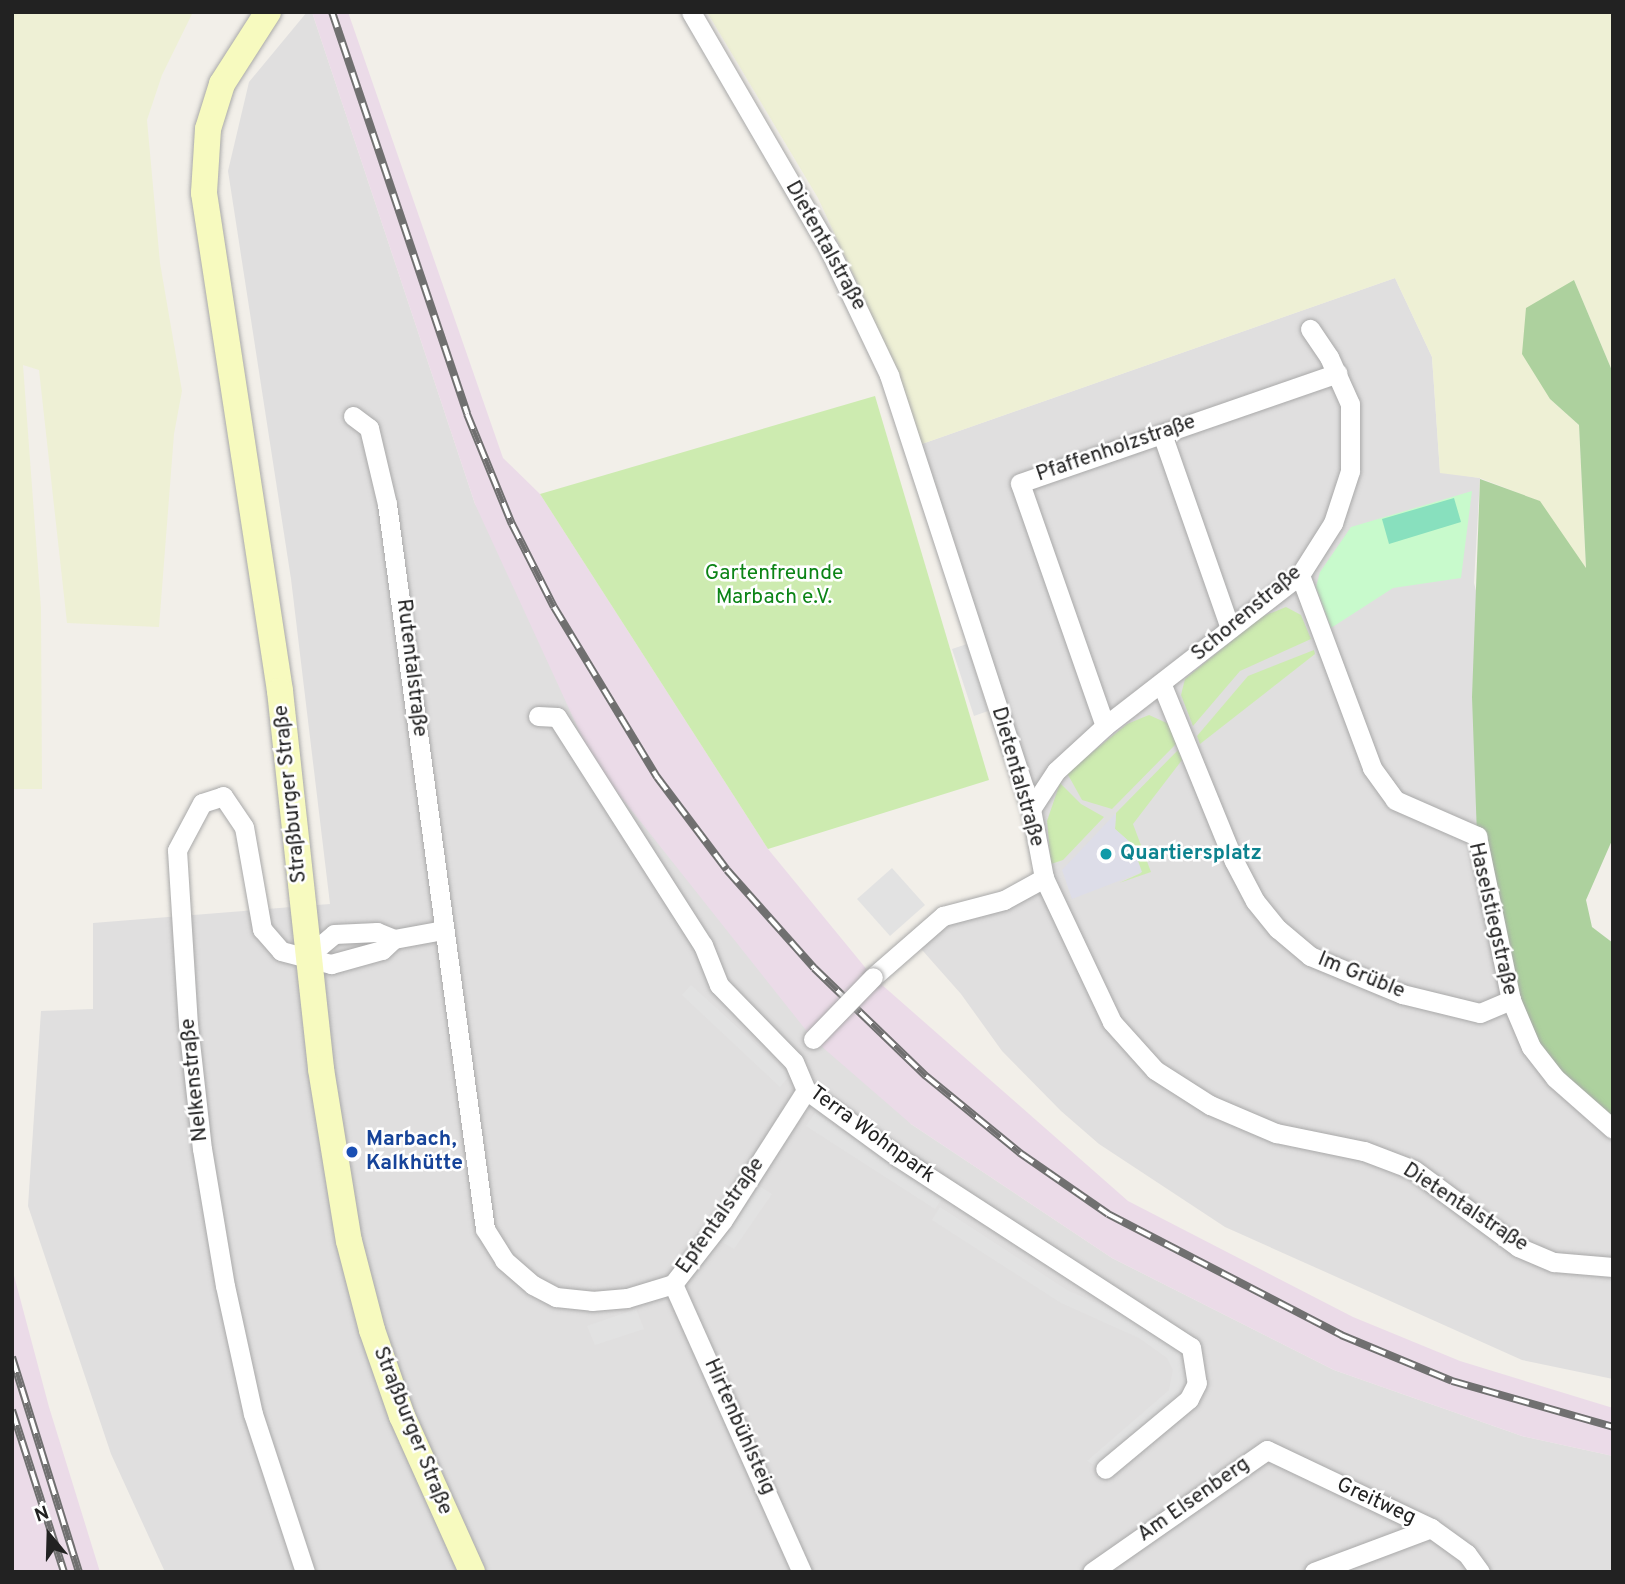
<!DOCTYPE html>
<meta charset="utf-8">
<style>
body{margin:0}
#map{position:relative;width:1625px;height:1584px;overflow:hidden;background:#f2efe9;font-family:Overpass,sans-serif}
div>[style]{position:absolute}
.residential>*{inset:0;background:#e0dfdf}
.industrial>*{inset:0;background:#ebdbe8}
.farmland>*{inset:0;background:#eef0d5}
.grass>*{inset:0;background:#cdebb0}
.forest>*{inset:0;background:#add19e}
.park>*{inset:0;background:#c8facc}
.pitch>*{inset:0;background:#88e0be}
.parking>*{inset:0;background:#e2e2e2}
.plaza>*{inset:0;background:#dddde8}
.roads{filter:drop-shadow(0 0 2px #a9a9a9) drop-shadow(0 0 2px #a9a9a9)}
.street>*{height:19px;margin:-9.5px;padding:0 9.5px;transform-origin:9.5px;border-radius:9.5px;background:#fff}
.secondary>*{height:26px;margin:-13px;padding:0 13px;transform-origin:13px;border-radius:13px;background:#f7fabf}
.rail>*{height:8px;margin-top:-4px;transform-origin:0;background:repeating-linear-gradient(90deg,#fff 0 16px,#707070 0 32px);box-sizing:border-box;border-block:2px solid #707070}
.bridges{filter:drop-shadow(0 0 2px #a9a9a9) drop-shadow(0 0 2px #a9a9a9)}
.street-bridge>*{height:19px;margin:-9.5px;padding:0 9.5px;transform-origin:9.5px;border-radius:9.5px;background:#fff}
.dots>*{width:19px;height:19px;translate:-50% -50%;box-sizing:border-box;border:4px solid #fff;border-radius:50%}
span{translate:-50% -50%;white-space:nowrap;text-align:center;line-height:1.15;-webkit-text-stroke:5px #fff;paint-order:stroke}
.street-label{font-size:21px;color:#222}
.park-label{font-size:21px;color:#0c8416}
.culture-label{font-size:21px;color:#0d838f;font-weight:700}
.left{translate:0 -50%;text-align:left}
.transit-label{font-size:21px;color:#164399;font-weight:700}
.frame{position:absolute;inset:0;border:14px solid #222;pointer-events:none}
.north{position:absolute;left:14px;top:1500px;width:70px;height:70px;-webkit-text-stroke:5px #fff;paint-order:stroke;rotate:341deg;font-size:19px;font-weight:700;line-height:28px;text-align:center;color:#222}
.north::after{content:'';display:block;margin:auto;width:24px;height:32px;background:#222;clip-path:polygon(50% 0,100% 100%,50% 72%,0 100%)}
</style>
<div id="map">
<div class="residential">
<i style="clip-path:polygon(307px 12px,312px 12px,475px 504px,911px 1124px,1112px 1258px,1334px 1370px,1522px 1436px,1613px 1456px,1613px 1572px,165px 1572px,111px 1454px,28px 1206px,41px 1011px,93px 1009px,93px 923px,330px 904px,291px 579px,228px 171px,249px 82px)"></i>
<i style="clip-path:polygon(1395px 278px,1432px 357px,1440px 472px,1480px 478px,1474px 583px,1613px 1129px,1613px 1379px,1522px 1360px,1225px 1227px,1099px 1144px,1061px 1111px,1002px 1051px,961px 994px,915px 942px,943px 916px,1044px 878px,919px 445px)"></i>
</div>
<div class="industrial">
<i style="clip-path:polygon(312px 12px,348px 12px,503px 458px,540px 494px,768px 849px,873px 977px,1128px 1201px,1353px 1317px,1460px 1361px,1613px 1408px,1613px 1456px,1522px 1436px,1334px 1370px,1112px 1258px,911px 1124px,813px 1039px,594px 763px,475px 504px)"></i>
<i style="clip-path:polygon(12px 1268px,49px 1407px,100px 1572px,12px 1572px)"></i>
</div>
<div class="farmland">
<i style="clip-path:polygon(12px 12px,193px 12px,162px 75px,147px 120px,160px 263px,182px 391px,174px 434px,159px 627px,67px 623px,39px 370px,23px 365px,41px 608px,42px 789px,12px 789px)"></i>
<i style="clip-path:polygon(707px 12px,1613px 12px,1613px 373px,1574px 280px,1550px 399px,1579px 425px,1586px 569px,1539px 501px,1480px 478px,1440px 473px,1432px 357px,1395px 278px,919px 445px,861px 291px,818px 198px)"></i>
</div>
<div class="grass">
<i style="clip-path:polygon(875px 396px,989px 780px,768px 849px,540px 494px)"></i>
<i style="clip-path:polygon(1286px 607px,1301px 615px,1311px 639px,1240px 671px,1193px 726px,1181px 695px,1185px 679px,1261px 617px)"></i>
<i style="clip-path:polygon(1314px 650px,1315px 654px,1200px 744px,1197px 736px,1248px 676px)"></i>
<i style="clip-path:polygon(1149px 715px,1169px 724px,1176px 744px,1112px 809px,1082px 800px,1067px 773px,1127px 724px)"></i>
<i style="clip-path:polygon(1178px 750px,1182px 760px,1133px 824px,1151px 872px,1119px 883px,1141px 873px,1132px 844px,1115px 829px,1116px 813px)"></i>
<i style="clip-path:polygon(1060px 783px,1081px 804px,1104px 817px,1063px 860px,1051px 864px,1047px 821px)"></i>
</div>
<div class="forest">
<i style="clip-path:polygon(1574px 280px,1613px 373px,1613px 838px,1586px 900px,1592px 927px,1613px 943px,1613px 1129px,1531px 1047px,1477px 836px,1472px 697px,1480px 479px,1540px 501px,1586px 568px,1579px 425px,1550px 399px,1522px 354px,1526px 308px)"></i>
</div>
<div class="park">
<i style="clip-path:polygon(1472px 491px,1461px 578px,1393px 588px,1331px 628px,1316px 587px,1320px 572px,1351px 527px)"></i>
</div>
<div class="pitch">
<i style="clip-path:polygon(1454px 498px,1461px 522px,1389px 544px,1382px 519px)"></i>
</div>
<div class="parking">
<i style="clip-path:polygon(967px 644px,988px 711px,974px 716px,952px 649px)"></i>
<i style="clip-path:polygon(892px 868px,925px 905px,890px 936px,857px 899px)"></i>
<i style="clip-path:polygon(691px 985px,790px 1075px,780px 1087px,682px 995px)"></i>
<i style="clip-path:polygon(815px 1113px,943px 1197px,935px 1209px,806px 1126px)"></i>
<i style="clip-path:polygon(759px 1186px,772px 1194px,734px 1249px,722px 1242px)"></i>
<i style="clip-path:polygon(940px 1207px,1067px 1290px,1143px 1324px,1179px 1349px,1187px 1381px,1179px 1396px,1099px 1467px,1087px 1461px,1169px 1390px,1173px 1370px,1167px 1358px,1139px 1338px,1061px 1303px,932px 1220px)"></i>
<i style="clip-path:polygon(636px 1309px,644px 1329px,595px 1345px,587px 1326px)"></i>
</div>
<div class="plaza">
<i style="clip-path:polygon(1116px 813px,1115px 829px,1132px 844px,1142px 872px,1072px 899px,1062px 870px)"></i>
</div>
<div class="roads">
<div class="street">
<i style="left:691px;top:12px;width:274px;rotate:59.8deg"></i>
<i style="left:829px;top:249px;width:140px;rotate:64.5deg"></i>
<i style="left:889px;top:375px;width:457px;rotate:71.9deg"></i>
<i style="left:1031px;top:809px;width:70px;rotate:79.3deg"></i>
<i style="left:1044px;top:878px;width:159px;rotate:64.7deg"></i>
<i style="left:1112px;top:1022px;width:64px;rotate:48.1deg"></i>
<i style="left:1155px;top:1070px;width:65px;rotate:32.5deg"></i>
<i style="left:1210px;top:1105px;width:72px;rotate:23deg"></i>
<i style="left:1276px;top:1133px;width:90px;rotate:11.6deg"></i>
<i style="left:1364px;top:1151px;width:53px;rotate:20.8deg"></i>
<i style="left:1414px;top:1170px;width:129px;rotate:36.5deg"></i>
<i style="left:1518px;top:1247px;width:39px;rotate:23deg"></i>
<i style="left:1554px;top:1262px;width:59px;rotate:4.8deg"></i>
<i style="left:353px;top:416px;width:20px;rotate:37deg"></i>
<i style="left:369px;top:428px;width:78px;rotate:76.7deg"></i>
<i style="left:387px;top:504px;width:732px;rotate:82.3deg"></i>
<i style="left:485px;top:1229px;width:36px;rotate:58deg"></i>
<i style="left:504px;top:1260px;width:38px;rotate:41deg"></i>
<i style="left:533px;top:1285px;width:26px;rotate:28deg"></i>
<i style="left:556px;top:1297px;width:36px;rotate:6deg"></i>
<i style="left:592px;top:1301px;width:35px;rotate:-5deg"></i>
<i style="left:627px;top:1298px;width:48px;rotate:-16.9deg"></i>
<i style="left:673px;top:1284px;width:81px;rotate:-52deg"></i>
<i style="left:723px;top:1220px;width:154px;rotate:-57.4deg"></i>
<i style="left:1162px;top:434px;width:206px;rotate:70.7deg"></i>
<i style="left:1300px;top:575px;width:206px;rotate:69.5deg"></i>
<i style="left:1372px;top:768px;width:39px;rotate:54deg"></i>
<i style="left:1395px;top:800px;width:90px;rotate:23.7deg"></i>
<i style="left:1477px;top:836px;width:167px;rotate:78.3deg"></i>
<i style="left:1511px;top:1000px;width:51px;rotate:66.9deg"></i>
<i style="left:1531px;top:1047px;width:39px;rotate:52deg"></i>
<i style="left:1555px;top:1078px;width:77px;rotate:41.3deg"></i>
<i style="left:1162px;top:685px;width:190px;rotate:67.8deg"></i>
<i style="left:1234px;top:861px;width:45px;rotate:62.3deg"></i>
<i style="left:1255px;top:901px;width:36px;rotate:51deg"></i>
<i style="left:1278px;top:929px;width:42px;rotate:40.2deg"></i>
<i style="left:1310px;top:956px;width:100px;rotate:22.4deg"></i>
<i style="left:1402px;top:994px;width:80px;rotate:13.7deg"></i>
<i style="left:1480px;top:1013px;width:34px;rotate:-23deg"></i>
<i style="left:538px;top:716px;width:19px;rotate:3deg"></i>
<i style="left:557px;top:717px;width:271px;rotate:57.4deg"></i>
<i style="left:703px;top:945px;width:43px;rotate:68.2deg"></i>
<i style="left:719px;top:985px;width:107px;rotate:45.8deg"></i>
<i style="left:794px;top:1062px;width:30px;rotate:67deg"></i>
<i style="left:806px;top:1090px;width:114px;rotate:36.1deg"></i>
<i style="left:898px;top:1157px;width:349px;rotate:33deg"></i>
<i style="left:1191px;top:1347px;width:36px;rotate:81deg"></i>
<i style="left:1197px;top:1383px;width:18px;rotate:117deg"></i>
<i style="left:1189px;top:1399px;width:109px;rotate:140.2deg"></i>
<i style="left:1105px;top:726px;width:257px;rotate:-109.3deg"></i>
<i style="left:1020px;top:483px;width:336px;rotate:-19.1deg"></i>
<i style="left:1031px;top:809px;width:45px;rotate:-56.7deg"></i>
<i style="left:1056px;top:771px;width:67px;rotate:-42.6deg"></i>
<i style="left:1105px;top:726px;width:247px;rotate:-37.8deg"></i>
<i style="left:1300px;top:575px;width:62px;rotate:-57.6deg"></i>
<i style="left:1333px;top:523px;width:55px;rotate:-71.9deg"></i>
<i style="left:1350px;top:471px;width:67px;rotate:-90deg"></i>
<i style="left:1350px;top:404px;width:51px;rotate:-114.1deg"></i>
<i style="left:1329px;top:357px;width:34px;rotate:-124deg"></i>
<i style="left:308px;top:956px;width:34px;rotate:-40deg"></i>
<i style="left:334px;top:934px;width:43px;rotate:-2.7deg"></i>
<i style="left:377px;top:932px;width:18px;rotate:22deg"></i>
<i style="left:873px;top:977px;width:93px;rotate:-41.1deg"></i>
<i style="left:943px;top:916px;width:63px;rotate:-14.7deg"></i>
<i style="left:1004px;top:900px;width:46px;rotate:-28.8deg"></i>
<i style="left:673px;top:1284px;width:316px;rotate:65.9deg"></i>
<i style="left:305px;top:1572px;width:166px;rotate:-108.2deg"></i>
<i style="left:253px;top:1414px;width:131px;rotate:-102.3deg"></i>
<i style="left:225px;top:1286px;width:139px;rotate:-99.5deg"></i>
<i style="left:202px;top:1149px;width:125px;rotate:-96.4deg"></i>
<i style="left:188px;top:1025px;width:175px;rotate:-93.6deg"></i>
<i style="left:177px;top:850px;width:53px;rotate:-62deg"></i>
<i style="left:202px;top:803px;width:22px;rotate:-18deg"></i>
<i style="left:223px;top:796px;width:37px;rotate:56deg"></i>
<i style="left:244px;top:827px;width:104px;rotate:80deg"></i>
<i style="left:262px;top:929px;width:29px;rotate:49deg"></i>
<i style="left:281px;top:951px;width:52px;rotate:14.6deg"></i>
<i style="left:331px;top:964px;width:53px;rotate:-15.4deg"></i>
<i style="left:382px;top:950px;width:16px;rotate:-43deg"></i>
<i style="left:394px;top:939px;width:50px;rotate:-10.4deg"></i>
<i style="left:1092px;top:1572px;width:213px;rotate:-34.9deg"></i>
<i style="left:1267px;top:1450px;width:182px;rotate:25.4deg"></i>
<i style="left:1431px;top:1528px;width:44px;rotate:35.8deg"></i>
<i style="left:1467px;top:1554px;width:22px;rotate:54deg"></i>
<i style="left:1314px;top:1572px;width:125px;rotate:-20.6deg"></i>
</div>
<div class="secondary">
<i style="left:268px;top:12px;width:85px;rotate:122.6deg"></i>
<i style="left:222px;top:84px;width:47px;rotate:107.3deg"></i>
<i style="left:208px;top:129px;width:64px;rotate:93.6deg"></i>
<i style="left:204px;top:193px;width:504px;rotate:81.32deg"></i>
<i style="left:280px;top:691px;width:380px;rotate:83.8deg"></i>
<i style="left:321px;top:1069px;width:174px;rotate:80.8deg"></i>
<i style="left:349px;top:1241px;width:92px;rotate:75.5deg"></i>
<i style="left:372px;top:1330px;width:91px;rotate:70.8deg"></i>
<i style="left:402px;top:1416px;width:171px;rotate:65.8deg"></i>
</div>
</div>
<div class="rail">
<i style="left:332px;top:12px;width:424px;rotate:71.4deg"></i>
<i style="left:467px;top:414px;width:119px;rotate:67.8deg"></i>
<i style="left:512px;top:524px;width:93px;rotate:63.2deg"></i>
<i style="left:554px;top:607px;width:199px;rotate:58.8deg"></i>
<i style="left:657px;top:777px;width:116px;rotate:53deg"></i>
<i style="left:727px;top:870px;width:131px;rotate:48.4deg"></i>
<i style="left:814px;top:968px;width:156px;rotate:44deg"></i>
<i style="left:926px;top:1076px;width:122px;rotate:39.3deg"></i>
<i style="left:1020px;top:1153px;width:107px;rotate:34.7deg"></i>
<i style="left:1108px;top:1214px;width:263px;rotate:27.4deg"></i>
<i style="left:1341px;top:1335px;width:120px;rotate:22.5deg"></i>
<i style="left:1452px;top:1381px;width:167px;rotate:15.9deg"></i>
<i style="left:12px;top:1357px;width:225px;rotate:72.7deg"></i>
<i style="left:12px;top:1410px;width:170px;rotate:72.2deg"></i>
</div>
<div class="bridges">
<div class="street-bridge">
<i style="left:813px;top:1039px;width:86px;rotate:-45.9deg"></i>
</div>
</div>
<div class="dots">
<i style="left:1106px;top:854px;background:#0f9aa8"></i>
<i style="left:352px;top:1152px;background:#1a4fb4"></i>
</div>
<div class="street-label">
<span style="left:825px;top:246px;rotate:61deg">Dietentalstraße</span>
<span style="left:1116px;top:449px;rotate:-19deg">Pfaffenholzstraße</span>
<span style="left:1247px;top:614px;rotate:-40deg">Schorenstraße</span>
<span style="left:411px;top:668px;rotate:83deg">Rutentalstraße</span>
<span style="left:1017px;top:777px;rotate:74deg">Dietentalstraße</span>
<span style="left:291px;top:794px;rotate:-96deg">Straßburger Straße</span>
<span style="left:1492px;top:919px;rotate:77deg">Haselstiegstraße</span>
<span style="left:1361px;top:976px;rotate:22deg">Im Grüble</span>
<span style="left:195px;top:1080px;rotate:-96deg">Nelkenstraße</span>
<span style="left:872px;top:1135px;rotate:36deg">Terra Wohnpark</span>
<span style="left:1465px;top:1208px;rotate:33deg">Dietentalstraße</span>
<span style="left:721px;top:1216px;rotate:-55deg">Epfentalstraße</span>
<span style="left:739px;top:1427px;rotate:66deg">Hirtenbühlsteig</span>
<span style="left:412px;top:1431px;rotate:68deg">Straßburger Straße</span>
<span style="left:1194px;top:1500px;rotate:-35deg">Am Elsenberg</span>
<span style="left:1376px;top:1502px;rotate:25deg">Greitweg</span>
</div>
<div class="park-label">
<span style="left:774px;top:586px">Gartenfreunde<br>Marbach e.V.</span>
</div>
<div class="culture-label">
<span class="left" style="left:1120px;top:854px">Quartiersplatz</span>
</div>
<div class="transit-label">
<span class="left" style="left:366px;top:1152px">Marbach,<br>Kalkhütte</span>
</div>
<div class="frame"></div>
<div class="north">N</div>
</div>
